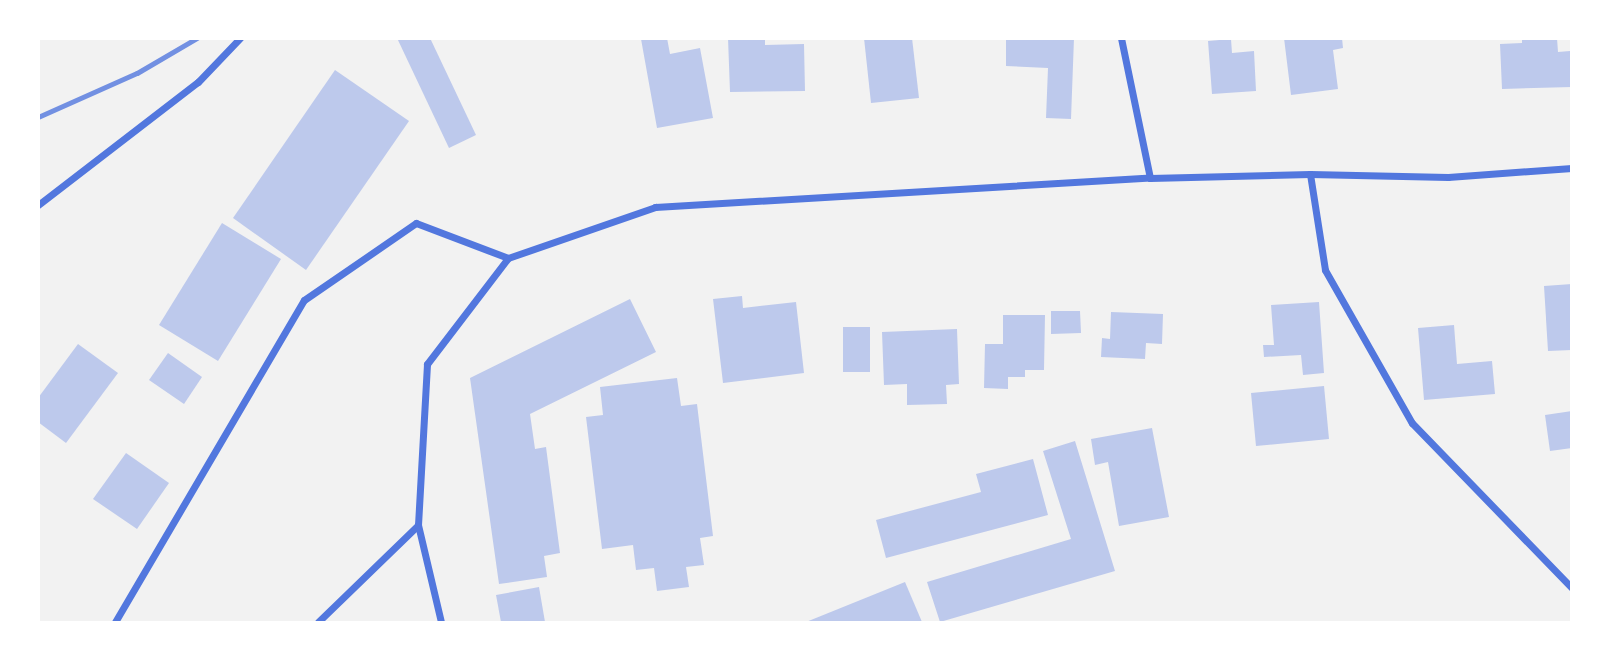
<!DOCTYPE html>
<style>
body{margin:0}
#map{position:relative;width:1610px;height:661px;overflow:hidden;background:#f2f2f2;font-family:Inter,sans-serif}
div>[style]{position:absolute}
.building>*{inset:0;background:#bdc9ec}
.minor>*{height:7px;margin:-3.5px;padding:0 3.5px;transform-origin:3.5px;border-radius:3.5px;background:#5277de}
.rail>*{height:5px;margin:-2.5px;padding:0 2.5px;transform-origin:2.5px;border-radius:2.5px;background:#7290e2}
span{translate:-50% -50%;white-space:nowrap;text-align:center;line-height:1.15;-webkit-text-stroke:5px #fff;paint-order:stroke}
.frame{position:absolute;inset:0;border:40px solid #fff;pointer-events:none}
</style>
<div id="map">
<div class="building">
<i style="clip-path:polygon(397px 38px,430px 38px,476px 135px,449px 148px)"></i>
<i style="clip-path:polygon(667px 38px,670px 54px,700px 48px,713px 118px,657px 128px,641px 39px)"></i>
<i style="clip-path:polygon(728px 38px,765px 38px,765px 45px,804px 44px,805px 91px,730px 92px)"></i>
<i style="clip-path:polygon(864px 38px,912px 38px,919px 98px,871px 103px)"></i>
<i style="clip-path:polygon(1006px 38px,1074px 38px,1071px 119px,1046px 118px,1048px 68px,1006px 66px)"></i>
<i style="clip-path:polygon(1284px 38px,1342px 38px,1343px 48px,1333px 50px,1338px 89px,1291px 95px)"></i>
<i style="clip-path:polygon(1522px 38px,1557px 38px,1558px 52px,1570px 51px,1572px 87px,1502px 89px,1500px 44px,1522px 43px)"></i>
<i style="clip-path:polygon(1231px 39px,1232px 53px,1254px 51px,1256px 91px,1212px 94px,1208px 41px)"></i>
<i style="clip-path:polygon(335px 70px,409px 121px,306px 270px,233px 218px)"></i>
<i style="clip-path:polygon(222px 223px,281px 259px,218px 361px,159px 325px)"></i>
<i style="clip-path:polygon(1572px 284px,1572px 350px,1548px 351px,1544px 286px)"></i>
<i style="clip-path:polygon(742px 296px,743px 308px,796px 302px,804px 373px,723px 383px,713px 299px)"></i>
<i style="clip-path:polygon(630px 299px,656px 352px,530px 414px,535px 449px,546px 447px,560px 553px,544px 556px,547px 577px,499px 584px,470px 378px)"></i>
<i style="clip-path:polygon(1319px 302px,1324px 373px,1303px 375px,1301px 355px,1264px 357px,1263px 345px,1274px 345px,1271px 305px)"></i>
<i style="clip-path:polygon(1051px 311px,1080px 311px,1081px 333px,1051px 334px)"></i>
<i style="clip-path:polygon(1111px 312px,1163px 314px,1162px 344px,1146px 343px,1145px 359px,1101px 357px,1102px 338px,1110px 339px)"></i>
<i style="clip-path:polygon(1003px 315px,1045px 315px,1044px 370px,1025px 370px,1025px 377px,1008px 377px,1008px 389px,984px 388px,985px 344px,1003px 344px)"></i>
<i style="clip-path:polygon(1454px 325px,1457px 364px,1492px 361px,1495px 394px,1424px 400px,1418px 328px)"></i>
<i style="clip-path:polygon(843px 327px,870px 327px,870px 372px,843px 372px)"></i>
<i style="clip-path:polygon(957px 329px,959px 384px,946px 385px,947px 404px,907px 405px,907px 384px,884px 385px,882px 332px)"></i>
<i style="clip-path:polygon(78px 344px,118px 373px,66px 443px,38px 422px,38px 398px)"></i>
<i style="clip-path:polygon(168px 353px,202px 377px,184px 404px,149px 380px)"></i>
<i style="clip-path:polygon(677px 378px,681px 406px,697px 404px,713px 536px,700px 538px,704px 565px,686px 567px,689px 587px,657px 591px,654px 568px,636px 570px,633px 545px,602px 549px,586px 417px,603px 415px,600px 387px)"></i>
<i style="clip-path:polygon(1324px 386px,1329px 439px,1256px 446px,1251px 393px)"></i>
<i style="clip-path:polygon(1572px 411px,1572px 448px,1550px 451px,1545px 415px)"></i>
<i style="clip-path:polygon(1152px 428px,1169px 517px,1119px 526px,1108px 462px,1095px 465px,1091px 439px)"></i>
<i style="clip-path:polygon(1075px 441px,1115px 571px,940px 622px,927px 582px,1071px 539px,1043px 451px)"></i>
<i style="clip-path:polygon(126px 453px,169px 483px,137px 529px,93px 499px)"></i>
<i style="clip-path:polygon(1033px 459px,1048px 515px,886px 558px,876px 520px,981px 492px,976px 474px)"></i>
<i style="clip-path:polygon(905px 582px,922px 622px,806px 622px)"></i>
<i style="clip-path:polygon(539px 587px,545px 622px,501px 622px,496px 595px)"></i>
</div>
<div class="minor">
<i style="left:1121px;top:38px;width:143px;rotate:78.3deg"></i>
<i style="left:1310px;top:174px;width:97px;rotate:81.1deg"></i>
<i style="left:1325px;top:270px;width:176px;rotate:60.4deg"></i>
<i style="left:1412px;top:423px;width:230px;rotate:45.9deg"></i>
<i style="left:38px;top:205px;width:202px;rotate:-37.6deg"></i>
<i style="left:198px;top:82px;width:61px;rotate:-46.3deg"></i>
<i style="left:115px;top:622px;width:373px;rotate:-59.6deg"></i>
<i style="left:304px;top:300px;width:136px;rotate:-34.5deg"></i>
<i style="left:416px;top:223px;width:98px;rotate:20.8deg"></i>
<i style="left:508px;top:258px;width:156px;rotate:-19.1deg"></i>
<i style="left:655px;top:207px;width:496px;rotate:-3.4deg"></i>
<i style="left:1150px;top:178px;width:160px;rotate:-1.4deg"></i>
<i style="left:1310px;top:174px;width:138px;rotate:1.2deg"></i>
<i style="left:1448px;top:177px;width:124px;rotate:-4.2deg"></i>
<i style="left:318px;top:622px;width:139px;rotate:-44.1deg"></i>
<i style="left:441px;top:622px;width:100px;rotate:-103.3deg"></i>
<i style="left:418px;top:525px;width:161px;rotate:-86.8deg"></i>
<i style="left:427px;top:364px;width:133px;rotate:-52.6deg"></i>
</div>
<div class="rail">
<i style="left:38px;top:117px;width:108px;rotate:-24deg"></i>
<i style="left:137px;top:73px;width:69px;rotate:-30.3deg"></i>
</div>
<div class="frame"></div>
</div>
